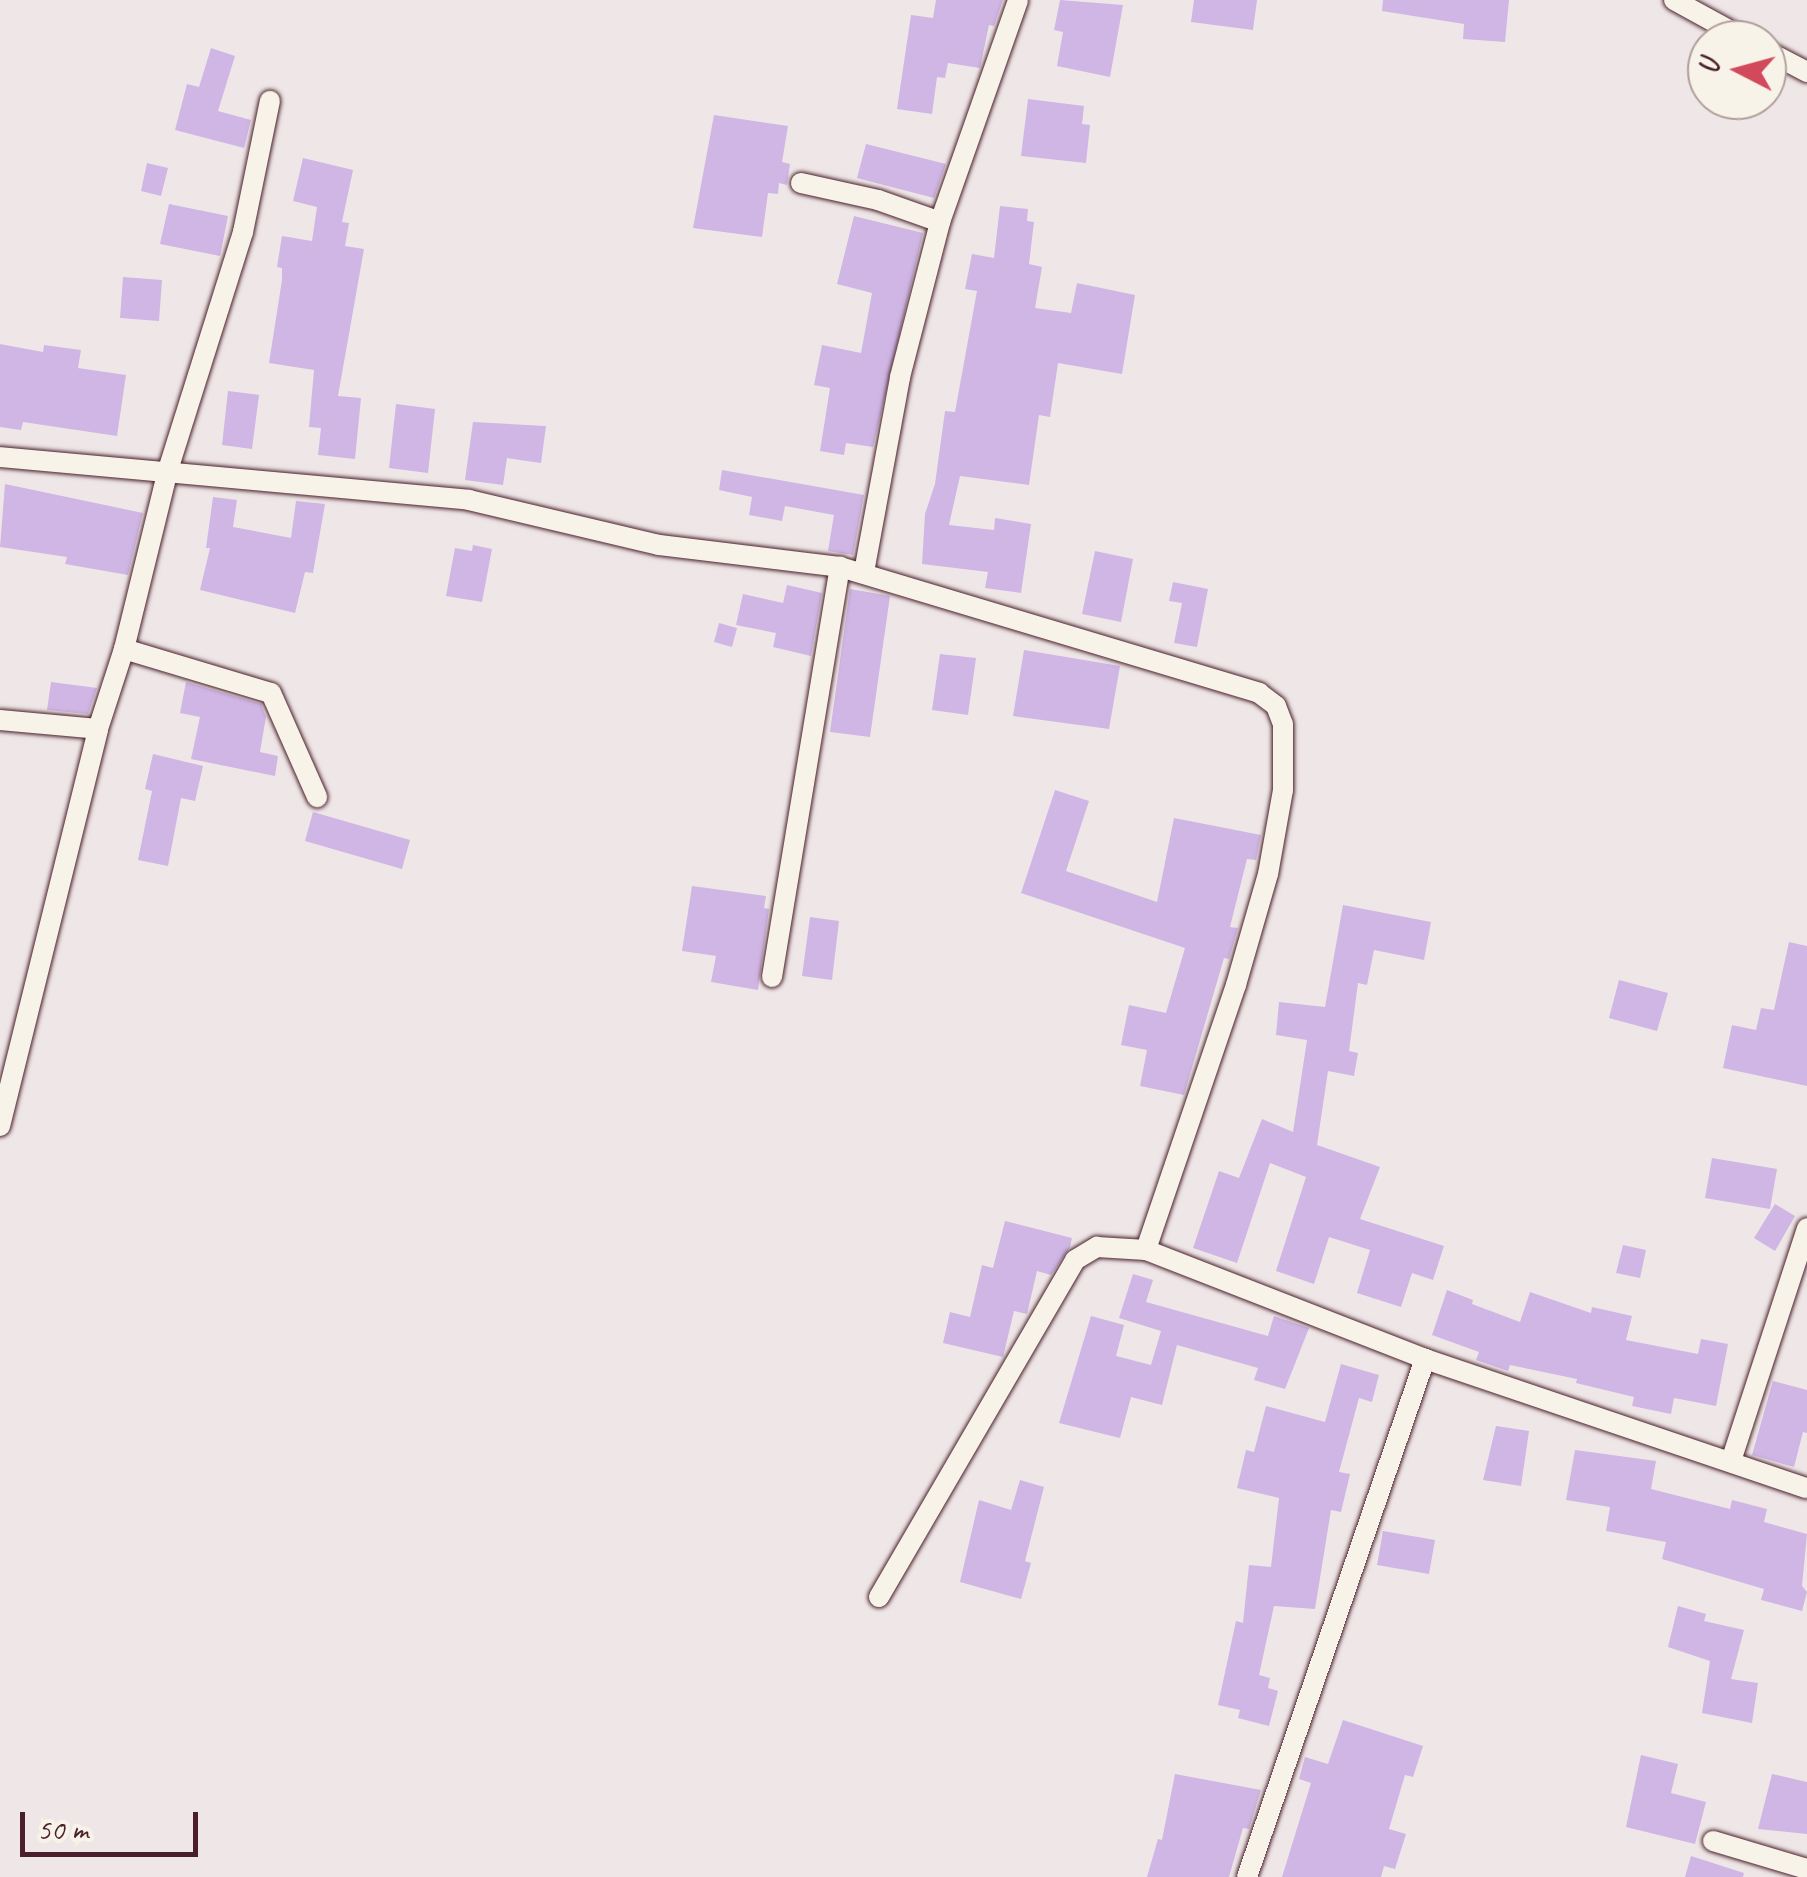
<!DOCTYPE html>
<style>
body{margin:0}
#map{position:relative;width:1807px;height:1877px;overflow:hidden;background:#efe7e7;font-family:Caveat,sans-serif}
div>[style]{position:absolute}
.building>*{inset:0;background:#cfb6e4}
.roads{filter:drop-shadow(0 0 2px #4a1f2b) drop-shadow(0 0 2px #4a1f2b)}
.minor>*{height:20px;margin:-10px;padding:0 10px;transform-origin:10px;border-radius:10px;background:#f7f3e8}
span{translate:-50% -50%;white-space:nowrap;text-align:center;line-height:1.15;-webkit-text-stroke:8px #f7f3e8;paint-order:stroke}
.north{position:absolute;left:1687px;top:20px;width:100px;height:100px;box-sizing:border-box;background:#f7f3e8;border:2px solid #b29e9c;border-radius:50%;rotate:276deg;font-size:28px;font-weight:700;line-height:40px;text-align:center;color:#4a1f2b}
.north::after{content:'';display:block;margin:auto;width:35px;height:45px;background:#d1495b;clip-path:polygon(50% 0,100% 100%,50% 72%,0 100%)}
.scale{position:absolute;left:20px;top:1812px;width:178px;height:45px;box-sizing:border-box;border:5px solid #4a1f2b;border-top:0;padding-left:12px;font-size:30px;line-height:35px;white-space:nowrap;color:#4a1f2b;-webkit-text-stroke:8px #f7f3e8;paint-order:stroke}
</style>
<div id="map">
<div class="building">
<i style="clip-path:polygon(936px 0,1003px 0,994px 26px,989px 25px,980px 68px,948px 63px,945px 78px,937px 77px,932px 114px,897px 109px,911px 15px,933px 18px)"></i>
<i style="clip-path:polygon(1060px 0,1123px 5px,1110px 77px,1057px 66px,1063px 32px,1054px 30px)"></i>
<i style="clip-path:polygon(1194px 0,1257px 0,1253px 30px,1191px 22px)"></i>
<i style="clip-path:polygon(1383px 0,1509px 0,1505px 42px,1463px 39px,1464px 24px,1382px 11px)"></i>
<i style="clip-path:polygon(211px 48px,235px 56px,218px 111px,251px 120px,244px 148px,175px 130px,187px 84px,199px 87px)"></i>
<i style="clip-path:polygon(1028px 99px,1084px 106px,1082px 124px,1090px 125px,1086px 163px,1021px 156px)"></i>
<i style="clip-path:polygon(714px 115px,788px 126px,782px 162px,790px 164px,787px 185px,779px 183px,778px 194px,768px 193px,762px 237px,693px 228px)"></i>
<i style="clip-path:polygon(866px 144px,946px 164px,934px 198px,857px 178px)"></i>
<i style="clip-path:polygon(303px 158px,353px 170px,342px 222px,349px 223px,345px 246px,364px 249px,338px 396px,361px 398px,355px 459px,318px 455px,321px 428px,309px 427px,314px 370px,269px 363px,282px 280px,282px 268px,277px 267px,282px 236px,312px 241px,317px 207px,293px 201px)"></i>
<i style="clip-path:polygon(147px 163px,168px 168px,161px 196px,141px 191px)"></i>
<i style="clip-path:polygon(169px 204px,228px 216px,220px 256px,160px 244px)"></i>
<i style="clip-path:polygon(1000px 206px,1028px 209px,1027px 221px,1034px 222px,1029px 264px,1042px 267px,1035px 308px,1071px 313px,1077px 283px,1135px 295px,1122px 374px,1058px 363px,1050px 417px,1039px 415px,1029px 485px,960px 476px,949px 525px,994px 530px,995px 518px,1031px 524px,1021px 593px,985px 588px,988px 572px,922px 564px,925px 514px,935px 484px,945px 411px,955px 412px,977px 291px,965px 289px,972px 254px,994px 258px)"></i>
<i style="clip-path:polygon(854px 216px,923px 233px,873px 447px,846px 443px,844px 455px,820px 451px,830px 388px,814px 385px,822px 345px,861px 353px,872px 293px,837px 284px)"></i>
<i style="clip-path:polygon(123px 277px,162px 280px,159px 321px,120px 318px)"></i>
<i style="clip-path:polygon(0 344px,43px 352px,44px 345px,81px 350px,78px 368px,126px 375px,117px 436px,23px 422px,21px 430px,0 427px)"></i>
<i style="clip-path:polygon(228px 391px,259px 395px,252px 449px,222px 445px)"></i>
<i style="clip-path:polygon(396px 404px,435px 409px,428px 473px,389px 468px)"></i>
<i style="clip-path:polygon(473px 422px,546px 426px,541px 463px,507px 458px,503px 485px,465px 480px)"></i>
<i style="clip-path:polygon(722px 470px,864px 495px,853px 555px,828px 551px,834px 515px,785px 506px,782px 521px,749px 515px,752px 497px,719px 490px)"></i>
<i style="clip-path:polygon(5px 484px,143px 513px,128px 575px,65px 564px,67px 557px,0 547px)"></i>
<i style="clip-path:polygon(213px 497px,237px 500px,233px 527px,291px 538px,296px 501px,325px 504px,313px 573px,305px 572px,295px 613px,200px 590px,210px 548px,206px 548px)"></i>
<i style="clip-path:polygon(473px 545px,492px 549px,482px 602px,446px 596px,455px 548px,472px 551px)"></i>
<i style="clip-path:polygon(1095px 551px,1133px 559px,1121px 622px,1082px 614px)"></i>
<i style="clip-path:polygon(1173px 582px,1208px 589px,1197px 647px,1174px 643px,1182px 603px,1169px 601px)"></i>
<i style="clip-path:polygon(787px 585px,822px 593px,811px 656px,773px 647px,776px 633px,736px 625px,743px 594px,783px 603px)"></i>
<i style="clip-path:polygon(850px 589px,890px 596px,870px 737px,830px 732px)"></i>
<i style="clip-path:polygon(719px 623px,737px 628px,732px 647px,714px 642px)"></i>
<i style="clip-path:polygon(1024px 650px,1120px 666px,1109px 729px,1013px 716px)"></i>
<i style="clip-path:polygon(940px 654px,976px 658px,968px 715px,932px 710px)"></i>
<i style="clip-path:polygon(51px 682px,97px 688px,88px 714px,47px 710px)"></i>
<i style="clip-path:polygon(186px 682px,261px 704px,266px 717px,260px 752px,278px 756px,275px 776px,191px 759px,200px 717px,180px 713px)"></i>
<i style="clip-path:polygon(153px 754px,203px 766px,195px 801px,181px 798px,168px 866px,138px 860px,152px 791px,145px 789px)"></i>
<i style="clip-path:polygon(1055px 790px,1089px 801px,1066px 871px,1157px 902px,1174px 818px,1261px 835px,1256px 860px,1247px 859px,1230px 927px,1238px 928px,1229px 959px,1224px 958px,1184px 1095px,1140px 1086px,1147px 1050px,1121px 1045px,1129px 1005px,1166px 1013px,1185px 948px,1021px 893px)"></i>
<i style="clip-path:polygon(313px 812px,410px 840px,402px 869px,305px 841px)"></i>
<i style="clip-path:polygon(692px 886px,766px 896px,764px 908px,769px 909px,758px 990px,711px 982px,716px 956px,682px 951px)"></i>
<i style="clip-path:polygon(1343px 905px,1431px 922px,1424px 960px,1374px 950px,1367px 985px,1358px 983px,1349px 1051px,1358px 1053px,1354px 1076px,1328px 1071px,1317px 1145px,1380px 1167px,1360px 1219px,1444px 1246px,1433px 1280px,1412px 1273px,1401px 1307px,1357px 1293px,1370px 1250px,1329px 1237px,1314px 1284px,1276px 1271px,1306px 1177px,1270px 1163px,1237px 1263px,1193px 1248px,1219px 1171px,1239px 1178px,1262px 1119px,1293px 1132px,1307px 1040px,1276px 1035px,1279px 1002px,1325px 1007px)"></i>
<i style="clip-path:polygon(810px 917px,839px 921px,832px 980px,802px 976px)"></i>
<i style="clip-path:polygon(1789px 942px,1807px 946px,1807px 1086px,1723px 1068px,1732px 1025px,1756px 1030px,1761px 1008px,1774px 1010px)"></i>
<i style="clip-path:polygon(1619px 980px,1668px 993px,1657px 1031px,1609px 1018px)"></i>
<i style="clip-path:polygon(1712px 1158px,1777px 1169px,1770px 1209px,1705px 1198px)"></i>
<i style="clip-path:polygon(1775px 1204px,1795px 1216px,1775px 1251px,1754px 1238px)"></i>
<i style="clip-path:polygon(1005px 1221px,1072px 1238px,1070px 1247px,1051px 1275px,1037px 1271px,1027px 1314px,1014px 1311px,1003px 1357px,943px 1343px,950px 1312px,970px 1317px,982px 1265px,993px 1268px)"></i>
<i style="clip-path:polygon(1623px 1245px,1646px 1250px,1640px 1278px,1616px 1273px)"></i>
<i style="clip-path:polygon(1133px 1274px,1153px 1280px,1146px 1302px,1268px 1336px,1274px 1316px,1309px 1328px,1285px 1389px,1254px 1380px,1258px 1368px,1177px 1345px,1162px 1405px,1131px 1397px,1120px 1438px,1059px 1423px,1091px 1316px,1124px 1325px,1116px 1356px,1151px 1365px,1161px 1331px,1119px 1318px)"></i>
<i style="clip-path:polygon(1447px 1290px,1473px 1300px,1472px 1304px,1520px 1322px,1530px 1292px,1591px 1313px,1592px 1307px,1632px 1316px,1626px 1340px,1698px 1354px,1701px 1339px,1728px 1344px,1716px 1406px,1674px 1398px,1671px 1414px,1632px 1406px,1634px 1397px,1576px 1383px,1577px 1379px,1510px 1365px,1508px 1371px,1476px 1360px,1479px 1352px,1432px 1335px)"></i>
<i style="clip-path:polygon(1341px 1364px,1379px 1375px,1372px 1402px,1359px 1398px,1339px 1472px,1350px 1474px,1341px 1512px,1331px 1510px,1315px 1609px,1274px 1606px,1259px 1675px,1270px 1678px,1268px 1688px,1278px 1691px,1269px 1726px,1238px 1718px,1240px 1710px,1218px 1705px,1236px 1621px,1243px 1623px,1249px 1565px,1271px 1567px,1279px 1498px,1237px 1488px,1246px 1450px,1254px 1452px,1266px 1406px,1325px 1422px)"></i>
<i style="clip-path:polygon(1773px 1381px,1807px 1390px,1807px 1433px,1803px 1432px,1794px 1467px,1752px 1455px)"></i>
<i style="clip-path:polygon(1496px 1426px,1529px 1431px,1521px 1486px,1483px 1480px)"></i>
<i style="clip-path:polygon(1575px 1450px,1656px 1461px,1651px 1489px,1730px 1509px,1732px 1500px,1767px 1509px,1764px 1522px,1807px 1534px,1802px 1586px,1807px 1592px,1802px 1611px,1761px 1600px,1764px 1589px,1662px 1559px,1666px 1542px,1606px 1531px,1610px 1507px,1566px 1500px)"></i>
<i style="clip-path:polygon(1020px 1480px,1044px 1487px,1025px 1561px,1031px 1563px,1021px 1599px,960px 1582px,979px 1500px,1011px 1510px)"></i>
<i style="clip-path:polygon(1383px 1531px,1435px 1540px,1429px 1574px,1377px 1565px)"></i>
<i style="clip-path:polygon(1678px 1606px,1706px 1614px,1704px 1621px,1744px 1630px,1731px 1679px,1758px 1683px,1752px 1723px,1702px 1713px,1710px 1661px,1668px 1647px)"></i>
<i style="clip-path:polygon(1343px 1720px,1423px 1746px,1413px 1777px,1405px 1775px,1389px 1829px,1406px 1834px,1395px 1869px,1384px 1866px,1381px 1877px,1282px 1877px,1311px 1783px,1299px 1779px,1305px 1757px,1328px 1764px)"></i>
<i style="clip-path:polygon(1641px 1755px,1678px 1764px,1671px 1793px,1706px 1802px,1695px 1844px,1626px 1827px)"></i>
<i style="clip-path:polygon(1175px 1774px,1261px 1790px,1249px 1829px,1243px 1828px,1229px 1877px,1147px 1877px,1158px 1839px,1162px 1840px)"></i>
<i style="clip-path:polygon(1772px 1774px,1807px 1782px,1807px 1834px,1758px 1829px)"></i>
<i style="clip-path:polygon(1691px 1856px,1744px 1873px,1743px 1877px,1685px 1877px)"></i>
</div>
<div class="roads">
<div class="minor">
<i style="left:1674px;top:0;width:83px;rotate:28.7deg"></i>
<i style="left:1767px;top:51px;width:45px;rotate:27.7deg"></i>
<i style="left:801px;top:183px;width:79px;rotate:12.4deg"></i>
<i style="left:878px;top:200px;width:66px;rotate:19.5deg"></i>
<i style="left:0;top:457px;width:471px;rotate:5.2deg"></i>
<i style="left:469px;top:500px;width:195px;rotate:13.3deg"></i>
<i style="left:659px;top:545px;width:182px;rotate:6.9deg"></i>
<i style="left:840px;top:567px;width:438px;rotate:16.7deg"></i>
<i style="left:1259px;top:693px;width:21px;rotate:37deg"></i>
<i style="left:1276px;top:706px;width:19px;rotate:69deg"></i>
<i style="left:1283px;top:724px;width:66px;rotate:90deg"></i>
<i style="left:1283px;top:790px;width:85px;rotate:100.1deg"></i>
<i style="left:1268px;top:874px;width:116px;rotate:106.1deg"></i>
<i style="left:1236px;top:985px;width:280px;rotate:108.8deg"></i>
<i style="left:864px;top:572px;width:198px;rotate:-79.5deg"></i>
<i style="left:900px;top:377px;width:160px;rotate:-75.5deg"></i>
<i style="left:940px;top:222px;width:235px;rotate:-70.6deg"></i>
<i style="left:124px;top:649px;width:153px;rotate:16.7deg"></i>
<i style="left:271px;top:693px;width:114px;rotate:66.1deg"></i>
<i style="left:0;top:720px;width:98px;rotate:5.2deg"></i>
<i style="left:772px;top:977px;width:416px;rotate:-80.6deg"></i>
<i style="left:0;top:1126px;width:409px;rotate:-76.1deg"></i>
<i style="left:98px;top:729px;width:84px;rotate:-72deg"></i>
<i style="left:124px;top:649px;width:184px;rotate:-76.2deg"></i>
<i style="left:168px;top:470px;width:250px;rotate:-72.5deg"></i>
<i style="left:243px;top:232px;width:134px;rotate:-78.4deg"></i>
<i style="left:1731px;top:1461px;width:245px;rotate:-71.9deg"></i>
<i style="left:879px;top:1597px;width:390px;rotate:-59.8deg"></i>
<i style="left:1075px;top:1260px;width:26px;rotate:-31deg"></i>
<i style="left:1097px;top:1247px;width:49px;rotate:3.5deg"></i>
<i style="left:1146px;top:1250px;width:300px;rotate:21.3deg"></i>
<i style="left:1425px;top:1359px;width:403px;rotate:18.7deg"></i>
<i style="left:1713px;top:1841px;width:98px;rotate:16.6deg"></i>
<i style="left:1247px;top:1877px;width:548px;rotate:-71.04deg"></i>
</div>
</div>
<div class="north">U</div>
<div class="scale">50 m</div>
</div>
